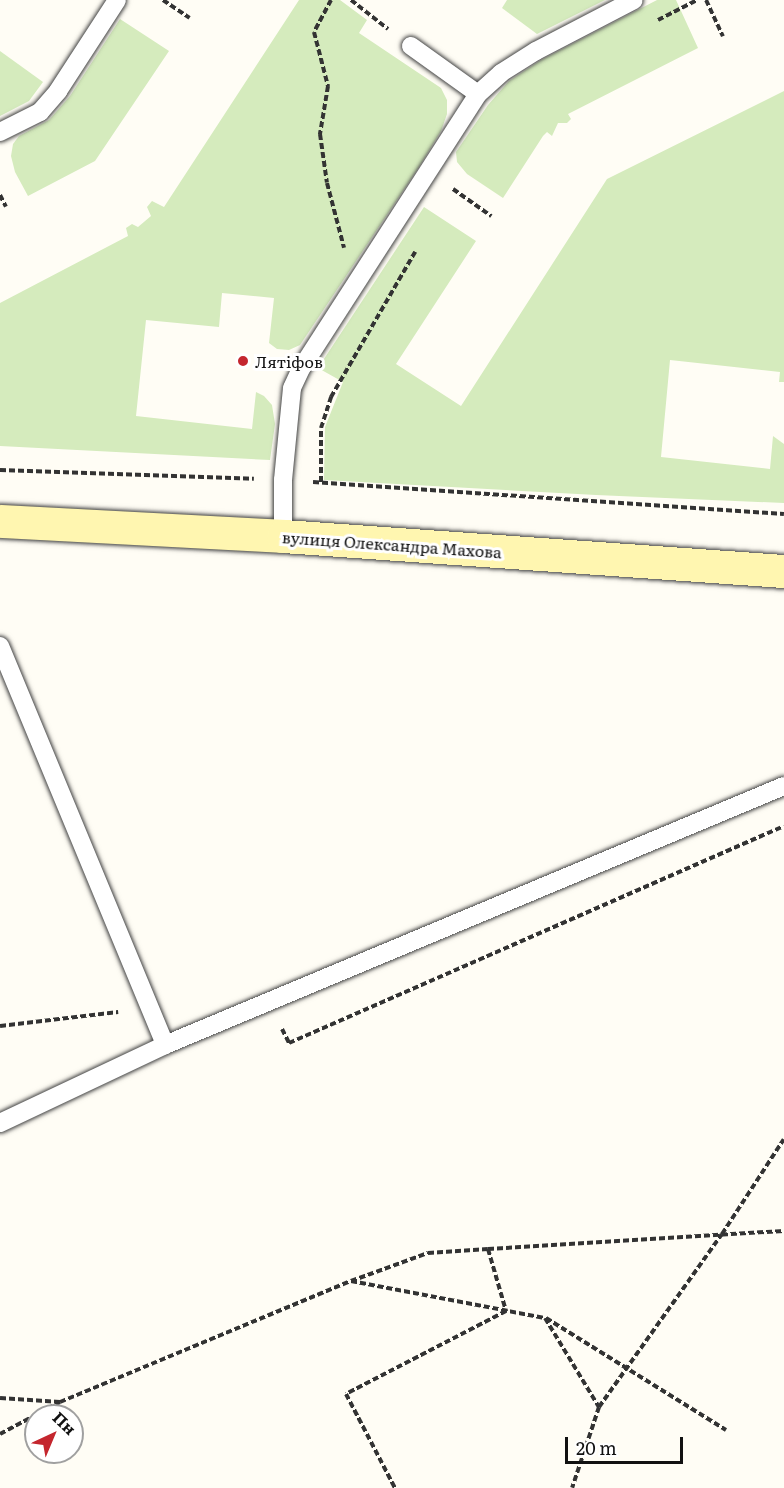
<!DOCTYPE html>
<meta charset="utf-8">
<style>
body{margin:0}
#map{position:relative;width:784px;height:1488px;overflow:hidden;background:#fffdf5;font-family:Literata,serif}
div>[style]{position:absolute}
.green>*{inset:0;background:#d5ebbd}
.path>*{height:4px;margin-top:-2px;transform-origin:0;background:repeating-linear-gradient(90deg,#333 0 6px,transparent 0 9px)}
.roads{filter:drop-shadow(0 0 2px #444) drop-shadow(0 0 2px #444)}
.lane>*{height:18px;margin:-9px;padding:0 9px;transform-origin:9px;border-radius:9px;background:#fff}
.secondary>*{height:33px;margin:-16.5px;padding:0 16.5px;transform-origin:16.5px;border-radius:16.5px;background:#fff6b0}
.dots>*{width:16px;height:16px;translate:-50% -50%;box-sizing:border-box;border:3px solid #fff;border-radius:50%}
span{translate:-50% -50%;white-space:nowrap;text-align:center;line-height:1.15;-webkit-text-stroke:6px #fff;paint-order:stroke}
.poi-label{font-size:16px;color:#111}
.left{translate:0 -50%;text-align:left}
.street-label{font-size:16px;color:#111}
.north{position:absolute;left:24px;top:1404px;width:60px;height:60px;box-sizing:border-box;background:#fff;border:2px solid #a0a0a0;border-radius:50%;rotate:44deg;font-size:16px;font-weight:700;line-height:24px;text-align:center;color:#111}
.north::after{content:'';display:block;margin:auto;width:21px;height:27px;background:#c4262e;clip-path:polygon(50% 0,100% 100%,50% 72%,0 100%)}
.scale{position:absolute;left:565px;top:1437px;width:118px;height:27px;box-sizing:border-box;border:3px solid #111;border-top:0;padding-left:8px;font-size:18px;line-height:21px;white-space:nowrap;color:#111;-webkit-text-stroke:4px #fff;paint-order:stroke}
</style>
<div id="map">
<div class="green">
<i style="clip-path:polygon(299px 0,340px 0,367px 20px,359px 33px,441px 88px,447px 100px,447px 114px,441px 131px,419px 167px,300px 345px,289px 350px,277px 349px,269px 343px,274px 298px,222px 293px,219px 327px,146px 320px,136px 416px,252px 429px,256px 392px,264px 396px,272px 405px,275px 424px,270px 460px,0 446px,0 303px,128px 236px,126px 228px,132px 224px,138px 227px,151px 216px,147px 207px,152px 201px,164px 207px)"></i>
<i style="clip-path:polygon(507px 0,605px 0,537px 34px,502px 8px)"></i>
<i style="clip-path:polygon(657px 0,676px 0,698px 48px,568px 114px,571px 119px,567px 123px,558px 123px,552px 136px,547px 132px,543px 136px,503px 198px,467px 174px,457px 162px,456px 152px,488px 105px,509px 81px,541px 60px)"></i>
<i style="clip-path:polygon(120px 19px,169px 51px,95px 161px,28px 196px,15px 172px,11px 156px,13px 144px,19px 136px,49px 120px,70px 96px)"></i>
<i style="clip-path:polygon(0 51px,43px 82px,29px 101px,0 116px)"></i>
<i style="clip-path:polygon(784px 91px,784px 382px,779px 382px,780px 372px,670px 360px,661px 457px,770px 469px,773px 436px,784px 444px,784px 503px,596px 495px,324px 480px,325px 427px,343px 382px,318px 368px,424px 207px,476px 241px,396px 364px,461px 406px,607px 179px)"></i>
</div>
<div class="path">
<i style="left:163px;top:0;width:32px;rotate:34deg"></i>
<i style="left:331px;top:0;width:36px;rotate:118deg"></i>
<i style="left:314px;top:32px;width:56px;rotate:75.5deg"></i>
<i style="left:328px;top:86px;width:49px;rotate:99.5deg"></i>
<i style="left:320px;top:134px;width:49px;rotate:81.9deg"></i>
<i style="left:327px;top:183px;width:67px;rotate:75.3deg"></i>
<i style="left:351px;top:0;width:47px;rotate:38.1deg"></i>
<i style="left:706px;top:0;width:40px;rotate:65deg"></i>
<i style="left:658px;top:20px;width:44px;rotate:-27.1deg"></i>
<i style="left:453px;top:189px;width:47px;rotate:35.4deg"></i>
<i style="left:0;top:195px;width:13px;rotate:63deg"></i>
<i style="left:0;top:470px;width:254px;rotate:2deg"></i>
<i style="left:313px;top:482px;width:472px;rotate:3.9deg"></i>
<i style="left:321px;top:482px;width:54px;rotate:-90deg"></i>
<i style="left:321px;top:428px;width:33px;rotate:-72deg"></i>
<i style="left:331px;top:397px;width:168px;rotate:-59.9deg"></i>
<i style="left:0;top:1026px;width:119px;rotate:-6.8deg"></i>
<i style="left:282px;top:1029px;width:16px;rotate:63deg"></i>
<i style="left:289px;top:1043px;width:540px;rotate:-23.67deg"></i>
<i style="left:488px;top:1249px;width:297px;rotate:-3.5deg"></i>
<i style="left:351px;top:1281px;width:82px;rotate:-20deg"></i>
<i style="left:428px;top:1253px;width:60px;rotate:-3.8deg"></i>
<i style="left:488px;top:1249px;width:65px;rotate:73.8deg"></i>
<i style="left:506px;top:1311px;width:180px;rotate:152.6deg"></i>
<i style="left:346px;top:1394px;width:106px;rotate:62.5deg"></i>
<i style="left:546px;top:1318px;width:212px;rotate:31.9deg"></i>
<i style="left:0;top:1398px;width:60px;rotate:3.8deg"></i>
<i style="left:60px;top:1402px;width:315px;rotate:-22.6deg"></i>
<i style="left:351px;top:1281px;width:197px;rotate:10.8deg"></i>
<i style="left:545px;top:1318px;width:104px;rotate:58.8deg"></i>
<i style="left:599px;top:1407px;width:85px;rotate:108.4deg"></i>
<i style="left:599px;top:1407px;width:212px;rotate:-54.6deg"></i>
<i style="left:722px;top:1234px;width:113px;rotate:-56.9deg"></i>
<i style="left:0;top:1434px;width:68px;rotate:-28.1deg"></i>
</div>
<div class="roads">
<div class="lane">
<i style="left:411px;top:46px;width:82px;rotate:35.6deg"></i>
<i style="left:478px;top:94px;width:31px;rotate:-42deg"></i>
<i style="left:501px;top:73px;width:41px;rotate:-32.2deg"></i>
<i style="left:536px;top:51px;width:110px;rotate:-27.5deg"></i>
<i style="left:0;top:132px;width:45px;rotate:-26.6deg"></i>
<i style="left:40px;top:112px;width:28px;rotate:-49deg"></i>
<i style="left:58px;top:91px;width:108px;rotate:-57deg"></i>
<i style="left:283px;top:536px;width:56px;rotate:-90deg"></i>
<i style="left:283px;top:480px;width:92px;rotate:-84.4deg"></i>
<i style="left:292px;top:388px;width:23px;rotate:-65deg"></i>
<i style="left:302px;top:367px;width:325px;rotate:-57.2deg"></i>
<i style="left:0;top:646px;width:432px;rotate:67.5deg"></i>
<i style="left:0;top:1123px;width:183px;rotate:-25.3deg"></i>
<i style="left:165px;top:1045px;width:671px;rotate:-22.71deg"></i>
</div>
<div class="secondary">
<i style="left:0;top:521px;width:283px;rotate:3deg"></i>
<i style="left:283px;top:536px;width:502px;rotate:4deg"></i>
</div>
</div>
<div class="dots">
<i style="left:243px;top:361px;background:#c4262e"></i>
</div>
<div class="poi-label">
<span class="left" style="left:255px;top:361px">Лятіфов</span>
</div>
<div class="street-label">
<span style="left:392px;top:544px;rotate:4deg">вулиця Олександра Махова</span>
</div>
<div class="north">Пн</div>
<div class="scale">20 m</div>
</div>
